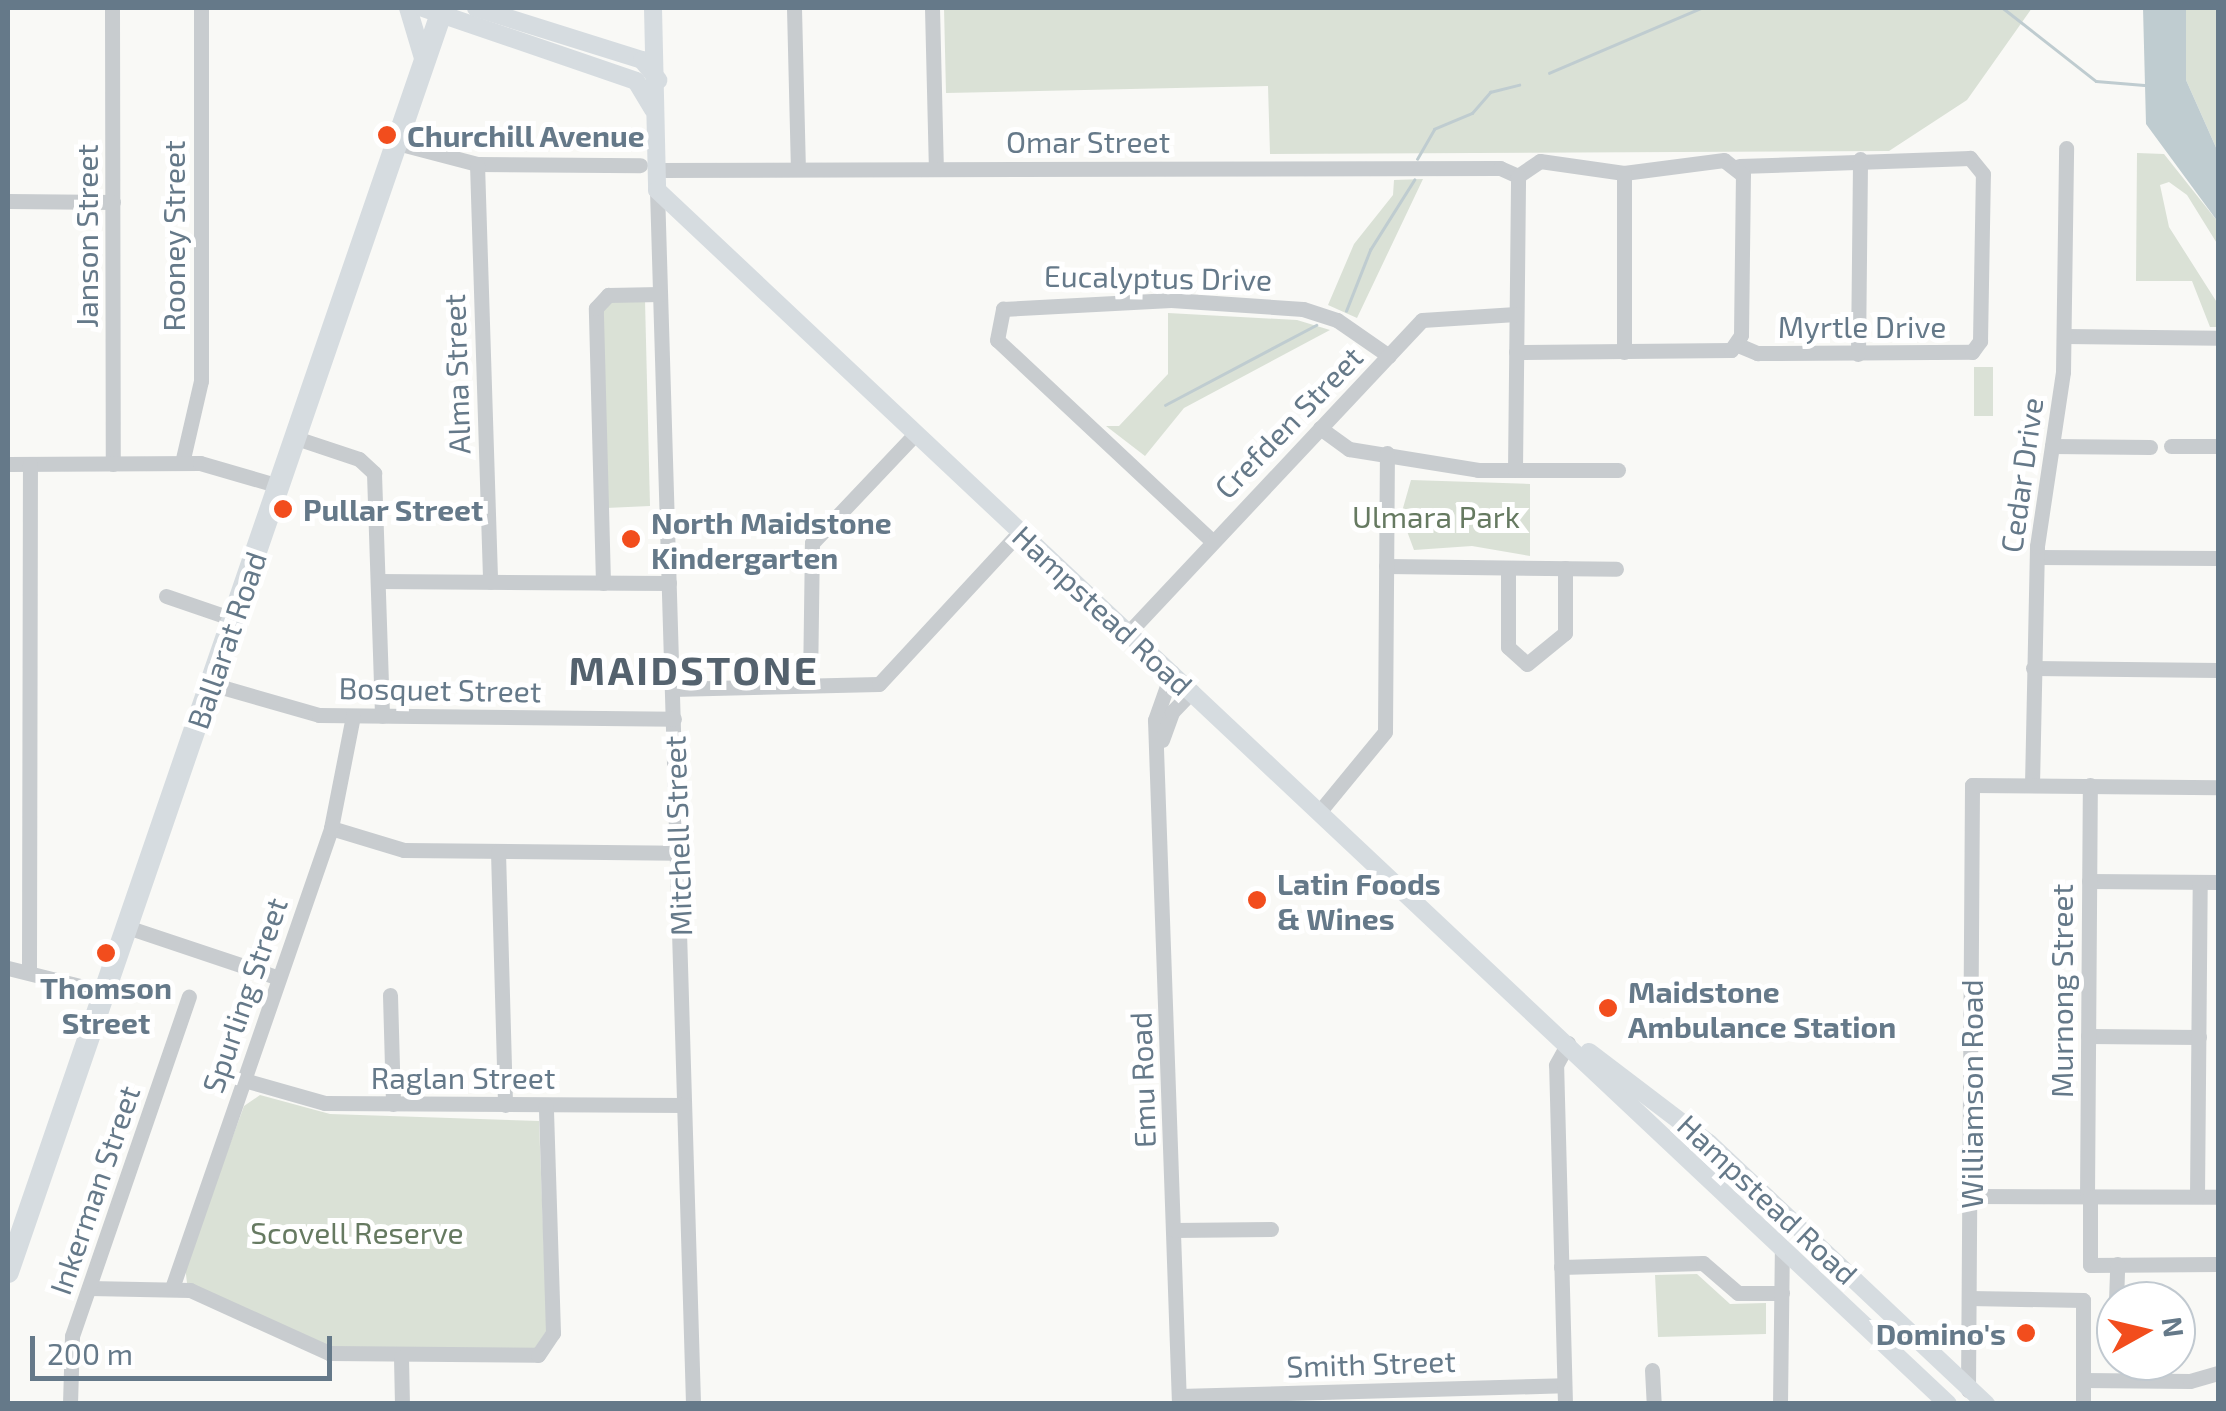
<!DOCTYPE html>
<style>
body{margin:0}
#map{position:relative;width:2226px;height:1411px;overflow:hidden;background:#f9f9f6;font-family:"Exo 2",sans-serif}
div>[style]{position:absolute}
.green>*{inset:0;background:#dae1d6}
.water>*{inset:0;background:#bfccd0}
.stream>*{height:2.5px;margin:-1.25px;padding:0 1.25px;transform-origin:1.25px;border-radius:1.25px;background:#bfccd0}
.minor>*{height:15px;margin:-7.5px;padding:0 7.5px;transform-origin:7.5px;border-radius:7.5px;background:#c8cccf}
.major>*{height:18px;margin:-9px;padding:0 9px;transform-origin:9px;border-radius:9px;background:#d6dce0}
.highway>*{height:22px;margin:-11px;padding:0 11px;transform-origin:11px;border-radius:11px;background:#d6dce0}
.dots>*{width:28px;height:28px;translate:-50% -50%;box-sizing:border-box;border:5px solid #fff;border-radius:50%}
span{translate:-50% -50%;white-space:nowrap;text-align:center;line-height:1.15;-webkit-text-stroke:10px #fff;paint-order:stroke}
.poi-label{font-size:30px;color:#657989;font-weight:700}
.left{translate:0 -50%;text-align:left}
.right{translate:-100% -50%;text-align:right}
.street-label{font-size:30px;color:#657989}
.park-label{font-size:30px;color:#667a61}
.district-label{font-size:40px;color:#54626e;font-weight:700;letter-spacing:2.5px}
.frame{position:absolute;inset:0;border:10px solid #657989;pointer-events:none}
.north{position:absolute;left:2096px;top:1281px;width:100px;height:100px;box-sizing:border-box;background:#fff;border:2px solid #c1c9d0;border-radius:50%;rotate:82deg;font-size:28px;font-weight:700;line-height:40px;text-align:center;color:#657989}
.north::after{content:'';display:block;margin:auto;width:35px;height:45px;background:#f24d1d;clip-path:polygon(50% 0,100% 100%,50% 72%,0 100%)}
.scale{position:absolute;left:30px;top:1336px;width:302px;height:45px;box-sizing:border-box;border:5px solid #657989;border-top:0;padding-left:12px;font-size:30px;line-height:35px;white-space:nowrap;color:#657989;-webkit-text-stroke:8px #fff;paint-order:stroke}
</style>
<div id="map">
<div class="green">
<i style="clip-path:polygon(944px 8px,2032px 8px,1967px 100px,1889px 151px,1270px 154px,1268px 86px,946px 93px)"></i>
<i style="clip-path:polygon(2186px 8px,2218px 8px,2218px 152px,2186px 80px)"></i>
<i style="clip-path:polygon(2137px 153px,2164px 154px,2218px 222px,2218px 245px,2187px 195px,2169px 182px,2160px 185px,2169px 227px,2218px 304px,2218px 327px,2210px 327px,2192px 281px,2136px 281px)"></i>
<i style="clip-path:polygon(1423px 179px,1357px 318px,1328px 305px,1354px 244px,1393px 195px,1394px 180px)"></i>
<i style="clip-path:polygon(645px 300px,650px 506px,606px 508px,601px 301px)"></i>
<i style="clip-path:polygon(1168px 313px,1297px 320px,1330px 330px,1184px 408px,1145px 456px,1106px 426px,1119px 426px,1168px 374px)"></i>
<i style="clip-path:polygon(1974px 367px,1993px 367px,1993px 416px,1974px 416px)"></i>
<i style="clip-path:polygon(1411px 480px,1530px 484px,1530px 556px,1472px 546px,1414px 550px,1401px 515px)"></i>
<i style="clip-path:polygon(260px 1095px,330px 1114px,539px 1121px,547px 1330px,533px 1351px,330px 1348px,187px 1283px,185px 1266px,244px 1106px)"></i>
<i style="clip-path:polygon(1697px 1274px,1730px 1304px,1766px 1303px,1766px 1334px,1658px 1337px,1655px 1275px)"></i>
</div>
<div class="water">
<i style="clip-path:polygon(2143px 8px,2186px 8px,2186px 80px,2218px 152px,2218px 222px,2146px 124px)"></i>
</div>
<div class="stream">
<i style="left:2003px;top:8px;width:118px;rotate:38.1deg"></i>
<i style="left:2096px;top:81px;width:48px;rotate:4.8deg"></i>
<i style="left:1549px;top:73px;width:165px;rotate:-23.2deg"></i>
<i style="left:1417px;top:159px;width:34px;rotate:-60deg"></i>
<i style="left:1434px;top:129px;width:41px;rotate:-22.8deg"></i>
<i style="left:1472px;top:113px;width:28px;rotate:-49deg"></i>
<i style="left:1490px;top:92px;width:30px;rotate:-14deg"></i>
<i style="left:1346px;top:311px;width:66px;rotate:-68.5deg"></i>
<i style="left:1370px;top:250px;width:83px;rotate:-57.8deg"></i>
<i style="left:1165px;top:405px;width:171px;rotate:-27.9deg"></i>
</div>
<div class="minor">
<i style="left:112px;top:8px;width:456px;rotate:89.9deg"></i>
<i style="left:794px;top:8px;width:160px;rotate:88.6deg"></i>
<i style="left:932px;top:8px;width:161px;rotate:88.6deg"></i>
<i style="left:397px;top:143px;width:83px;rotate:14.7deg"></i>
<i style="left:477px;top:164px;width:163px;rotate:0.4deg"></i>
<i style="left:477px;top:164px;width:418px;rotate:88.2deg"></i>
<i style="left:657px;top:170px;width:843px;rotate:-0.14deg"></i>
<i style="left:1500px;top:168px;width:20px;rotate:24deg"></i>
<i style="left:657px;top:190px;width:1215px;rotate:88.3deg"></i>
<i style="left:8px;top:201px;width:105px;rotate:0.5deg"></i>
<i style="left:2065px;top:336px;width:153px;rotate:0.7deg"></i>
<i style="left:1738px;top:345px;width:21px;rotate:23deg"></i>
<i style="left:1757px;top:353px;width:215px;rotate:-0.3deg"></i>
<i style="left:1972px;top:352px;width:14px;rotate:-54deg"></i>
<i style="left:1980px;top:341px;width:167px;rotate:-89deg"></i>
<i style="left:1983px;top:174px;width:21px;rotate:-129deg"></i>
<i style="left:1970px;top:158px;width:231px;rotate:178deg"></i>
<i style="left:1516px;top:352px;width:215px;rotate:-0.5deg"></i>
<i style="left:1731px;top:350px;width:18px;rotate:-56deg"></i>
<i style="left:1741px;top:335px;width:160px;rotate:-89.3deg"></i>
<i style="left:1743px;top:175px;width:24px;rotate:-142deg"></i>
<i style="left:1724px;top:160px;width:101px;rotate:172.6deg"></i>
<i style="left:1624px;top:173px;width:85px;rotate:-171.9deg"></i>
<i style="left:1540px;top:161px;width:27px;rotate:146deg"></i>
<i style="left:1624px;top:352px;width:179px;rotate:-90deg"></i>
<i style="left:1858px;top:354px;width:195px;rotate:-89.4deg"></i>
<i style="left:1320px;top:428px;width:36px;rotate:36deg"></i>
<i style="left:1349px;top:449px;width:131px;rotate:9.2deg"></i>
<i style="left:1478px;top:470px;width:140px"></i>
<i style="left:296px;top:438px;width:66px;rotate:18.4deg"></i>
<i style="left:359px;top:459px;width:21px;rotate:43deg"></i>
<i style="left:374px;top:473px;width:243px;rotate:88.1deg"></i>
<i style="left:2052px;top:446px;width:98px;rotate:0.6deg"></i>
<i style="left:2171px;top:446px;width:47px"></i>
<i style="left:182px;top:463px;width:84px;rotate:-77deg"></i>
<i style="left:201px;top:381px;width:373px;rotate:-90deg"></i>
<i style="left:8px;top:464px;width:192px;rotate:-0.3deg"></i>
<i style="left:200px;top:463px;width:82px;rotate:16.2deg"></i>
<i style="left:1515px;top:470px;width:294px;rotate:-89.4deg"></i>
<i style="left:1212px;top:541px;width:294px;rotate:-136.9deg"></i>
<i style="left:997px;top:340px;width:32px;rotate:-79deg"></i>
<i style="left:1003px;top:309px;width:168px;rotate:-3.1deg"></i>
<i style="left:1171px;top:300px;width:132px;rotate:3.9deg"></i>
<i style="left:1303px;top:309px;width:36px;rotate:18deg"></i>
<i style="left:1337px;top:320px;width:63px;rotate:34.7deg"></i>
<i style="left:2037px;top:557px;width:181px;rotate:0.3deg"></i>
<i style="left:1386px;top:566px;width:230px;rotate:0.7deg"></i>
<i style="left:1508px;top:568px;width:79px;rotate:90deg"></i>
<i style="left:1508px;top:647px;width:25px;rotate:42deg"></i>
<i style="left:1527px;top:664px;width:49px;rotate:-39.2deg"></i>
<i style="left:1565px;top:633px;width:65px;rotate:-90deg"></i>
<i style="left:378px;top:581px;width:291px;rotate:0.4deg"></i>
<i style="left:603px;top:583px;width:275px;rotate:-91.5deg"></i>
<i style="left:596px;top:308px;width:18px;rotate:-47deg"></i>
<i style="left:608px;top:295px;width:52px;rotate:-1.1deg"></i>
<i style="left:166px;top:596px;width:71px;rotate:18.9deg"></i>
<i style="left:1129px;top:632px;width:428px;rotate:-46.8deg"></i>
<i style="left:1422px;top:320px;width:94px;rotate:-3.7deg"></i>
<i style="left:2033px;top:668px;width:185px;rotate:0.6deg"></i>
<i style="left:1172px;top:672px;width:51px;rotate:109.5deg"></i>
<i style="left:1155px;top:720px;width:684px;rotate:87.99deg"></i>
<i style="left:211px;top:684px;width:112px;rotate:16deg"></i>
<i style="left:319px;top:715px;width:355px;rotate:0.6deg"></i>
<i style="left:810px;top:684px;width:141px;rotate:-89.2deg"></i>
<i style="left:812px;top:543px;width:151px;rotate:-46.6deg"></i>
<i style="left:672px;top:689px;width:207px;rotate:-1.4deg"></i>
<i style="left:879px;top:684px;width:206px;rotate:-47.2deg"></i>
<i style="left:1162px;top:740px;width:30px;rotate:-70deg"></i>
<i style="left:1172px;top:712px;width:29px;rotate:-46deg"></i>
<i style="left:2032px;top:785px;width:239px;rotate:-88.8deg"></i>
<i style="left:2037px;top:546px;width:176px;rotate:-81.5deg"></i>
<i style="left:2063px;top:372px;width:224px;rotate:-89.2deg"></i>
<i style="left:1320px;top:811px;width:102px;rotate:-50.6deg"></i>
<i style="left:1385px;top:732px;width:279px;rotate:-89.6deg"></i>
<i style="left:331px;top:828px;width:76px;rotate:16.8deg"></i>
<i style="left:404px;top:850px;width:273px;rotate:0.6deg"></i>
<i style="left:498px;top:852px;width:253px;rotate:88.4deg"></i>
<i style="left:2089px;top:881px;width:129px;rotate:0.4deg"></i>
<i style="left:127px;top:927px;width:160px;rotate:18.5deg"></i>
<i style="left:8px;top:968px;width:99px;rotate:14deg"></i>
<i style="left:29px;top:968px;width:504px;rotate:-89.89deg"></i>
<i style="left:390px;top:995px;width:109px;rotate:88.4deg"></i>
<i style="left:2088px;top:1036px;width:111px;rotate:0.5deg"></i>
<i style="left:244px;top:1080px;width:84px;rotate:15.9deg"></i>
<i style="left:325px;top:1103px;width:359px;rotate:0.3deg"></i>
<i style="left:1971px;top:1196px;width:247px;rotate:0.2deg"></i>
<i style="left:2197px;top:1196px;width:314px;rotate:-89.5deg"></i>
<i style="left:2087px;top:1197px;width:412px;rotate:-89.6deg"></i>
<i style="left:2090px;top:1197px;width:68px;rotate:90deg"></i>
<i style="left:2090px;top:1265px;width:128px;rotate:-0.4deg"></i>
<i style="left:1174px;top:1230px;width:97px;rotate:-0.6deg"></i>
<i style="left:1561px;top:1267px;width:142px;rotate:-1.6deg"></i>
<i style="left:1703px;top:1263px;width:46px;rotate:40.6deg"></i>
<i style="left:1738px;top:1293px;width:44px"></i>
<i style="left:89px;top:1288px;width:101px;rotate:1.1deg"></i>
<i style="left:190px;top:1290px;width:153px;rotate:24.4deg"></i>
<i style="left:329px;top:1353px;width:209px;rotate:0.5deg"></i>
<i style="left:538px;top:1355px;width:27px;rotate:-56deg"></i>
<i style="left:553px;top:1333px;width:228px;rotate:-91.8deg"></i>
<i style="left:172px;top:1288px;width:487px;rotate:-70.9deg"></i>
<i style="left:331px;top:828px;width:114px;rotate:-78.9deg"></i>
<i style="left:1969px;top:1298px;width:114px;rotate:1deg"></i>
<i style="left:2083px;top:1300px;width:104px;rotate:90deg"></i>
<i style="left:2116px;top:1301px;width:37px;rotate:-88deg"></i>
<i style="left:401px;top:1357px;width:47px;rotate:88.8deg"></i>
<i style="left:1652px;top:1370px;width:34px;rotate:87deg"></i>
<i style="left:2083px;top:1380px;width:107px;rotate:0.5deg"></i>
<i style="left:2190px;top:1381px;width:29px;rotate:-16deg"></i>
<i style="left:1968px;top:1390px;width:605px;rotate:-89.62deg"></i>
<i style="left:1972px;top:785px;width:246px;rotate:0.5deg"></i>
<i style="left:1179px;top:1396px;width:385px;rotate:-1.6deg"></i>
<i style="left:70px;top:1404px;width:68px;rotate:-88.3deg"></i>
<i style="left:72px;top:1336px;width:359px;rotate:-71deg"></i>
<i style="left:1565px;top:1404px;width:339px;rotate:-91.5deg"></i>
<i style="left:1556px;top:1065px;width:25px;rotate:-61deg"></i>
<i style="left:1780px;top:1404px;width:155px;rotate:-89.3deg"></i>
</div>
<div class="major">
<i style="left:408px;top:8px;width:52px;rotate:73.3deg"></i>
<i style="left:423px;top:8px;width:225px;rotate:18.9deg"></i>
<i style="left:636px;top:81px;width:33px;rotate:59deg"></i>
<i style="left:476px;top:8px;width:174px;rotate:17.4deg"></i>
<i style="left:642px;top:60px;width:26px;rotate:51deg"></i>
<i style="left:653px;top:8px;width:182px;rotate:88.7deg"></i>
<i style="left:657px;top:190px;width:1772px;rotate:43.24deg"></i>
<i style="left:1589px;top:1052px;width:151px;rotate:37.2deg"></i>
<i style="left:1709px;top:1143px;width:381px;rotate:43.3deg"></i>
</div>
<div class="highway">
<i style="left:8px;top:1272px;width:1337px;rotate:-71.01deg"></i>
</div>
<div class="dots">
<i style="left:387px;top:135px;background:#f24d1d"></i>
<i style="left:283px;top:509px;background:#f24d1d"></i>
<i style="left:631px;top:539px;background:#f24d1d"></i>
<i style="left:1257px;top:900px;background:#f24d1d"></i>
<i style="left:106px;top:953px;background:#f24d1d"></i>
<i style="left:1608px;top:1008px;background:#f24d1d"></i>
<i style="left:2026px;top:1333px;background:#f24d1d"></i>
</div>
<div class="poi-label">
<span class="left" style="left:407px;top:135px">Churchill Avenue</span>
<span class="left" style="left:303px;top:509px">Pullar Street</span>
<span class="left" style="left:651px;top:539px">North Maidstone<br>Kindergarten</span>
<span class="left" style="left:1277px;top:900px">Latin Foods<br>&amp; Wines</span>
<span style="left:106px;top:1004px">Thomson<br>Street</span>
<span class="left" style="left:1628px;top:1008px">Maidstone<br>Ambulance Station</span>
<span class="right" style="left:2006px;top:1333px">Domino's</span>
</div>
<div class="street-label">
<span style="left:1088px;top:141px">Omar Street</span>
<span style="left:86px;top:236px;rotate:-90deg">Janson Street</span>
<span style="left:173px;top:236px;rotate:-90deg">Rooney Street</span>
<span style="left:1158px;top:277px;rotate:1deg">Eucalyptus Drive</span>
<span style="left:1862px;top:326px">Myrtle Drive</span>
<span style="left:456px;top:374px;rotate:-92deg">Alma Street</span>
<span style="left:1288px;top:422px;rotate:-46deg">Crefden Street</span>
<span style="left:2021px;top:475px;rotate:-82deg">Cedar Drive</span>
<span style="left:1103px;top:610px;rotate:43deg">Hampstead Road</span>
<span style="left:226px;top:640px;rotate:-71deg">Ballarat Road</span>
<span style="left:440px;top:689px;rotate:1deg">Bosquet Street</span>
<span style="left:677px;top:836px;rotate:-92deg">Mitchell Street</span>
<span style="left:2061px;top:991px;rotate:-90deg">Murnong Street</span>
<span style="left:244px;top:995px;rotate:-71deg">Spurling Street</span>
<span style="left:463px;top:1077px">Raglan Street</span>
<span style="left:1142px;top:1080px;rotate:-92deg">Emu Road</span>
<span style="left:1971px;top:1094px;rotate:-90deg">Williamson Road</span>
<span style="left:94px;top:1190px;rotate:-71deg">Inkerman Street</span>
<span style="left:1768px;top:1199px;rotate:43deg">Hampstead Road</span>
<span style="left:1371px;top:1363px;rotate:-2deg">Smith Street</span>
</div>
<div class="park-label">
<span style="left:1436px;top:516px">Ulmara Park</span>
<span style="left:357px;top:1232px">Scovell Reserve</span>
</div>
<div class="district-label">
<span style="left:694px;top:669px">MAIDSTONE</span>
</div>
<div class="frame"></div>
<div class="north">N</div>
<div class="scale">200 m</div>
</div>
